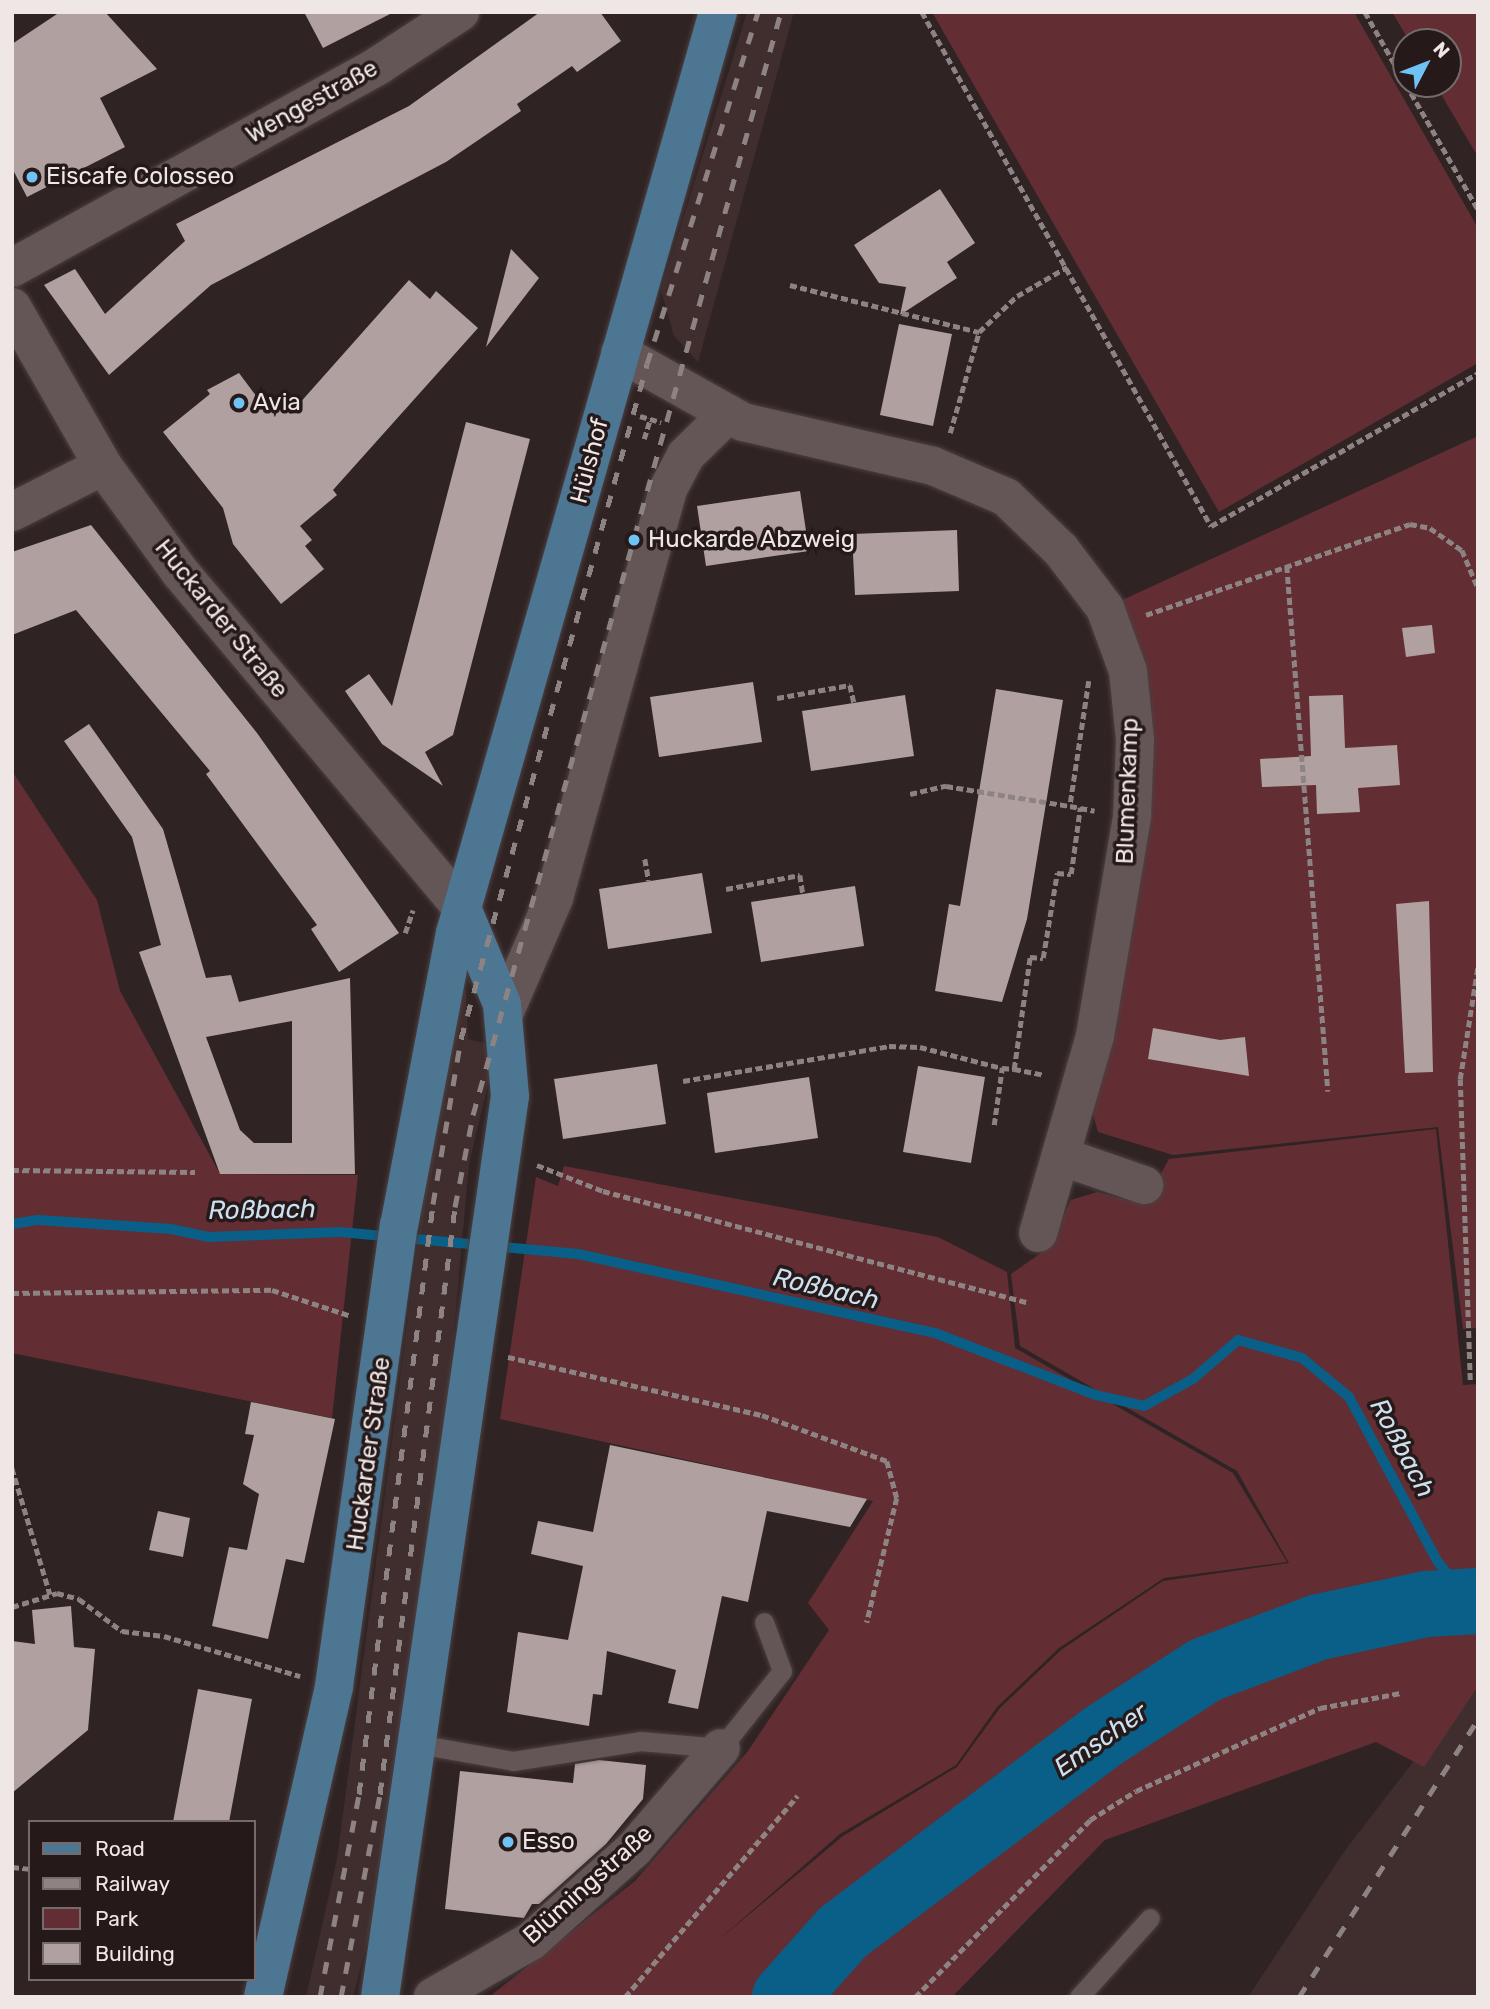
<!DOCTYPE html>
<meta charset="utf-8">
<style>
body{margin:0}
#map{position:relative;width:1490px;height:2009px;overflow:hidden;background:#302324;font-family:Rubik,sans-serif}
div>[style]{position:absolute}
.built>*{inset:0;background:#402d2e}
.green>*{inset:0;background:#622e34}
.stream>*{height:10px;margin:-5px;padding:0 5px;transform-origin:5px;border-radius:5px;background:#095f87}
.river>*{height:66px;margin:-33px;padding:0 33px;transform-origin:33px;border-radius:33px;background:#095f87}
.building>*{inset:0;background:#b0a0a0}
.path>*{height:4.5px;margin-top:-2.25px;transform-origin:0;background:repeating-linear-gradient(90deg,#8e8383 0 7px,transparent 0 10.5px)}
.roads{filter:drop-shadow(0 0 2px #4b4041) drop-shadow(0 0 2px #4b4041)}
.lane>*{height:19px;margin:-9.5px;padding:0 9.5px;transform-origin:9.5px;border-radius:9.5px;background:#645556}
.street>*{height:38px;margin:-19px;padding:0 19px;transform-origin:19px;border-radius:19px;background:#645556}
.secondary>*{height:38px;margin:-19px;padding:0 19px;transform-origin:19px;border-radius:19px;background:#645556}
.primary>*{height:38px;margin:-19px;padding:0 19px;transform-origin:19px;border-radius:19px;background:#4c7691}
.rail>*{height:5px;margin-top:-2.5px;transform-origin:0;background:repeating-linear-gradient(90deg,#8e8383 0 12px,transparent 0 24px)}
.dots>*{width:19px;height:19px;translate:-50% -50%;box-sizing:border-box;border:4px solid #26191a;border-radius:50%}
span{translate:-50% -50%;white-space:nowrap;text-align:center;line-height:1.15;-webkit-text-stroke:7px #26191a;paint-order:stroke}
.street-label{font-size:24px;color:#efe6e6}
.poi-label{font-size:24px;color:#efe6e6}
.left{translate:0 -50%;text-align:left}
.water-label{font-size:26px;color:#cce1ef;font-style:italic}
.frame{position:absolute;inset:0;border:14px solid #efe6e6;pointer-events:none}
.legend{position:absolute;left:28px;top:1820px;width:228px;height:161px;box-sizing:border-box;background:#26191a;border:2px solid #766b6c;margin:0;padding:9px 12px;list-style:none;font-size:21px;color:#efe6e6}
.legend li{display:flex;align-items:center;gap:14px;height:35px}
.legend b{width:35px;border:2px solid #766b6c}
.north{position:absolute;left:1392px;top:28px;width:70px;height:70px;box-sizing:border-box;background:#26191a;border:2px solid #766b6c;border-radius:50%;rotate:48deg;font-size:19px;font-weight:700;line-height:28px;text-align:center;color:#efe6e6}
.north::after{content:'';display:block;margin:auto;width:24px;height:32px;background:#6fc2f4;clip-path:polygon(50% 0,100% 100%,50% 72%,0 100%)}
</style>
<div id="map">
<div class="built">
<i style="clip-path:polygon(747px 12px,794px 12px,698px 362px,674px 336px,661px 290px)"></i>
<i style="clip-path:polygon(458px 990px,466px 990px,468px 1039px,485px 1043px,491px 1072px,469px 1164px,449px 1387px,378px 1901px,353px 1997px,306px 1997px,337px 1859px,450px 1000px)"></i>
<i style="clip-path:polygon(1478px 1678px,1478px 1997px,1248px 1997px,1346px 1849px)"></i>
</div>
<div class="green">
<i style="clip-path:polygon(932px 12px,1354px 12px,1478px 228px,1478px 363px,1219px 512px)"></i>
<i style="clip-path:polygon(1392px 12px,1478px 12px,1478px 157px,1435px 84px,1448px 84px,1448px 42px,1410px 42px)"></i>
<i style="clip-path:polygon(1478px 436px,1478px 1328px,1463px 1329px,1438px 1127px,1173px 1155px,1098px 1132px,1084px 1083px,1132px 817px,1105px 608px)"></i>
<i style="clip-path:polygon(12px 771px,97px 900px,120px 991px,220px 1174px,358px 1175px,332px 1418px,12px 1353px)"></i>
<i style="clip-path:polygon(1436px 1129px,1463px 1385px,1478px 1384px,1478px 1686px,1424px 1767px,1376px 1742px,1105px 1840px,952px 1997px,489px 1997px,635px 1881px,748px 1751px,829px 1630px,808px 1603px,873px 1501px,500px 1419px,536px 1177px,558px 1186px,564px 1166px,938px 1237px,1007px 1272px,1015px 1348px,1233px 1473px,1287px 1562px,1164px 1578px,1059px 1648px,997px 1707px,956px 1765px,840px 1834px,715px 1943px,843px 1836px,957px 1767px,1000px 1708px,1061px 1650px,1163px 1581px,1289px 1563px,1237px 1471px,1020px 1346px,1011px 1274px,1048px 1248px,1071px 1200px,1097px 1192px,1144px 1204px,1169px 1159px)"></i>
</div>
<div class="stream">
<i style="left:12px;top:1224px;width:26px;rotate:-9deg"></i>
<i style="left:38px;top:1220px;width:133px;rotate:3.9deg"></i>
<i style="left:171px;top:1229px;width:38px;rotate:12deg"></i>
<i style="left:208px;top:1237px;width:132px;rotate:-2.2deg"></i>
<i style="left:340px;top:1232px;width:239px;rotate:5.3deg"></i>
<i style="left:578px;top:1254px;width:366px;rotate:12.5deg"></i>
<i style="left:935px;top:1333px;width:173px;rotate:21.1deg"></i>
<i style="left:1096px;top:1395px;width:49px;rotate:12.9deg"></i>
<i style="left:1144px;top:1406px;width:56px;rotate:-28.9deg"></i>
<i style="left:1193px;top:1379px;width:60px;rotate:-40.9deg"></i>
<i style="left:1238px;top:1340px;width:66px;rotate:15.7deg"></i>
<i style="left:1302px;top:1358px;width:61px;rotate:39.7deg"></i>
<i style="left:1349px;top:1397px;width:187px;rotate:61.7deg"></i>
<i style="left:1438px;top:1562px;width:50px;rotate:51.5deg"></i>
</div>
<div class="river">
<i style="left:785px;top:1997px;width:87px;rotate:-48.3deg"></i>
<i style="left:843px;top:1932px;width:326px;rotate:-37deg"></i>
<i style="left:1103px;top:1736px;width:121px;rotate:-32.9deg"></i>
<i style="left:1205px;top:1670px;width:122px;rotate:-20.7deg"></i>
<i style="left:1319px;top:1627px;width:109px;rotate:-12.1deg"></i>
<i style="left:1426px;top:1604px;width:52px;rotate:-3.3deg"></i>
</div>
<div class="building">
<i style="clip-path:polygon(60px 12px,105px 12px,157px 69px,100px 98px,125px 147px,27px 197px,12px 168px,12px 44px)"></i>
<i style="clip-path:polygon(304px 12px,394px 12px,323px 48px)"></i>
<i style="clip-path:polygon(540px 12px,600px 12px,621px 41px,577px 72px,572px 66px,517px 104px,521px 111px,446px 162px,211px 285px,109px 375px,44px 285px,75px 269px,105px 314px,185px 241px,176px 224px,409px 106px)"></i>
<i style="clip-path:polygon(940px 189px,975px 243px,947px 262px,957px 278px,900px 315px,906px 287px,879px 283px,854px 245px)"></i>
<i style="clip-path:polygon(511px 249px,539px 278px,486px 347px)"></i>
<i style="clip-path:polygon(409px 280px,430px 299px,436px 291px,478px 328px,333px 490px,337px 495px,300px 526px,312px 540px,305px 546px,324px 569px,281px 604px,233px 544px,223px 508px,163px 432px,210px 394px,207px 390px,239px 373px,269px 413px,281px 403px,290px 414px)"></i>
<i style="clip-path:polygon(899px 324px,952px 334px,933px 426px,880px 415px)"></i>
<i style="clip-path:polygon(466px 422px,530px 439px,453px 735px,425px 752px,443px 786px,382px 744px,345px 691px,369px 674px,392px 706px)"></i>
<i style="clip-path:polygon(800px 491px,809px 551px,706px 566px,697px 506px)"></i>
<i style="clip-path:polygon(91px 525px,257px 733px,399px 933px,339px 972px,311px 929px,317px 925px,206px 774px,210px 771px,76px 610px,12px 635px,12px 552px)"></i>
<i style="clip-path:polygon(957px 530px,959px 591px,855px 595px,852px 534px)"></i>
<i style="clip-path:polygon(1432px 625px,1435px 653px,1406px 657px,1402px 628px)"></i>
<i style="clip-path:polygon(753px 682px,762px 742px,659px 757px,650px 697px)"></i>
<i style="clip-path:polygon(996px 689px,1063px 700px,1027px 919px,1002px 1002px,935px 991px,949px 904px,960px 906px)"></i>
<i style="clip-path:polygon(905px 695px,914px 756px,811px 771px,802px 711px)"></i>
<i style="clip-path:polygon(1343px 695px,1345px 748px,1397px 745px,1400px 785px,1358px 788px,1360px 812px,1317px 814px,1316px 785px,1262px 787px,1260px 759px,1311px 756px,1309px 696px)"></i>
<i style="clip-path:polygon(evenodd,89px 724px,163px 829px,206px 978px,231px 975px,239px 1002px,350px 978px,355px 1174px,220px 1174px,139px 952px,161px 945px,132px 837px,64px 741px,89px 724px,292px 1021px,292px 1143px,254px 1143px,240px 1130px,206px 1037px,292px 1021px)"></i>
<i style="clip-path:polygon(702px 873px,712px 933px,608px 949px,599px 889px)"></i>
<i style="clip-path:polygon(855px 886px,864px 946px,761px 962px,751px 902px)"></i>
<i style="clip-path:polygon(1429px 901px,1433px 1072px,1405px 1073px,1396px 904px)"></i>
<i style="clip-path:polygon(1153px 1028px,1220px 1040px,1245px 1037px,1249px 1076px,1148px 1059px)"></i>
<i style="clip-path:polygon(657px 1064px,666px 1124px,563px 1139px,554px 1079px)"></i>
<i style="clip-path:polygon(918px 1066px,985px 1077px,971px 1163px,903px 1152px)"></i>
<i style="clip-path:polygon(809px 1077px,818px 1138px,715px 1153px,707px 1093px)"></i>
<i style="clip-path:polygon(251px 1402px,335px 1419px,304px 1563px,286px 1559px,268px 1639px,212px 1626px,229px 1547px,247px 1550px,259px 1494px,243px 1484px,254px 1435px,245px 1434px)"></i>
<i style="clip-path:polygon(610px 1445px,867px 1499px,850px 1527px,767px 1511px,748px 1602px,722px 1596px,698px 1709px,668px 1703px,676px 1670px,607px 1651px,602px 1695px,593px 1694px,589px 1726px,507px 1712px,518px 1632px,568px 1640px,583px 1566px,531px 1554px,538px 1521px,593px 1532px)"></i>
<i style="clip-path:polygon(158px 1511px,190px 1518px,183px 1557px,149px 1550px)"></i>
<i style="clip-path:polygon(71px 1606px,74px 1647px,95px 1649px,88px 1730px,12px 1793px,12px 1641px,35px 1644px,32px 1610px)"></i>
<i style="clip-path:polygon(198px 1689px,252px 1699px,229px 1822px,173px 1822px)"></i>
<i style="clip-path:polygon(599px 1760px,646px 1765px,643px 1799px,606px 1844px,539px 1904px,532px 1904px,524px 1918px,445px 1909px,460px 1771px,573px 1783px,575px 1764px)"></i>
</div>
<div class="path">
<i style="left:922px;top:12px;width:590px;rotate:60.65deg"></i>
<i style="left:1211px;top:526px;width:308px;rotate:-29.8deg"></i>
<i style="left:1365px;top:12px;width:83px;rotate:60.3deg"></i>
<i style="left:1406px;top:84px;width:144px;rotate:60.1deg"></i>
<i style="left:790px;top:285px;width:195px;rotate:14deg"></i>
<i style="left:640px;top:416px;width:22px;rotate:16deg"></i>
<i style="left:950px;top:433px;width:105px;rotate:-74deg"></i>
<i style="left:979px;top:332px;width:52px;rotate:-43.5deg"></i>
<i style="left:1017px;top:296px;width:58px;rotate:-30.1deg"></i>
<i style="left:644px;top:439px;width:21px;rotate:-73deg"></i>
<i style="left:1287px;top:566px;width:527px;rotate:85.53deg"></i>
<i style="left:1146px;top:615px;width:279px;rotate:-19deg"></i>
<i style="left:1410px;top:524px;width:20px;rotate:11deg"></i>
<i style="left:1430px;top:528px;width:39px;rotate:35deg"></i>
<i style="left:1462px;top:550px;width:41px;rotate:67.2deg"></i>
<i style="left:1089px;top:681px;width:126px;rotate:98.6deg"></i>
<i style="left:1070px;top:806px;width:25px;rotate:11deg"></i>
<i style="left:777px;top:698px;width:74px;rotate:-10.1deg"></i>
<i style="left:850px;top:685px;width:18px;rotate:77deg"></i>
<i style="left:910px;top:794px;width:37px;rotate:-13deg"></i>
<i style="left:946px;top:786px;width:126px;rotate:9.2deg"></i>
<i style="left:645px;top:859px;width:22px;rotate:80deg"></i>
<i style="left:726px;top:889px;width:75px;rotate:-10.7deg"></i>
<i style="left:800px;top:875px;width:18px;rotate:81deg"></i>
<i style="left:405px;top:933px;width:24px;rotate:-71deg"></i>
<i style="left:1014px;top:1069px;width:31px;rotate:11deg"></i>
<i style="left:683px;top:1081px;width:209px;rotate:-9.6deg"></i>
<i style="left:889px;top:1046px;width:31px;rotate:2deg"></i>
<i style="left:920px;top:1047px;width:85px;rotate:14.4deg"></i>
<i style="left:994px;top:1125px;width:58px;rotate:-82deg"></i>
<i style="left:1002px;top:1068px;width:12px;rotate:5deg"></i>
<i style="left:1014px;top:1069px;width:113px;rotate:-81.9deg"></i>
<i style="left:1030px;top:957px;width:13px;rotate:4deg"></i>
<i style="left:1043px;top:958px;width:86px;rotate:-80.6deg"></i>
<i style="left:1057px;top:873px;width:14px;rotate:4deg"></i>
<i style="left:1071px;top:874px;width:67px;rotate:-82.2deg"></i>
<i style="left:537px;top:1165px;width:71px;rotate:21.5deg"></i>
<i style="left:603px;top:1191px;width:438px;rotate:14.7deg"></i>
<i style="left:12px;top:1170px;width:183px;rotate:0.6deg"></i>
<i style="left:12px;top:1293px;width:260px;rotate:-0.7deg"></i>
<i style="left:272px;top:1290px;width:83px;rotate:18.2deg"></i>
<i style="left:508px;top:1357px;width:261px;rotate:12.9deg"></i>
<i style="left:762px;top:1415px;width:133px;rotate:20.2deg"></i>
<i style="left:887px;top:1461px;width:38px;rotate:75deg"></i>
<i style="left:897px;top:1498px;width:128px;rotate:103.6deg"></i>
<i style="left:1470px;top:1380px;width:301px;rotate:-91.9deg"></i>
<i style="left:1460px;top:1079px;width:115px;rotate:-81deg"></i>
<i style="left:12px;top:1468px;width:132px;rotate:73.2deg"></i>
<i style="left:12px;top:1607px;width:47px;rotate:-17.3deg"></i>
<i style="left:57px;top:1593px;width:23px;rotate:15deg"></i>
<i style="left:79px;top:1599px;width:54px;rotate:36.7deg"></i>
<i style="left:122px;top:1631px;width:42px;rotate:6.8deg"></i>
<i style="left:164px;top:1636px;width:142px;rotate:16.4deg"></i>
<i style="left:12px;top:1867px;width:18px;rotate:6deg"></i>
<i style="left:625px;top:1997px;width:265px;rotate:-49.4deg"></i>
<i style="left:915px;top:1997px;width:249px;rotate:-45.3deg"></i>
<i style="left:1090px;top:1820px;width:54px;rotate:-32.2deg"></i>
<i style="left:1136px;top:1791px;width:202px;rotate:-24.3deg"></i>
<i style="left:1320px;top:1708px;width:82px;rotate:-10.5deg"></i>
</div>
<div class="roads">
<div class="lane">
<i style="left:418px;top:1744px;width:97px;rotate:10.1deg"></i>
<i style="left:513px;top:1761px;width:129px;rotate:-8.9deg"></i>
<i style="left:640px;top:1741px;width:81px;rotate:4.9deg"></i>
<i style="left:721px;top:1748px;width:98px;rotate:-51.6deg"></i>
<i style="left:782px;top:1671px;width:52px;rotate:-110.2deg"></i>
<i style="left:1079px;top:1997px;width:106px;rotate:-48.1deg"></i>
</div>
<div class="street">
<i style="left:12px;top:268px;width:419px;rotate:-28.9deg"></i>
<i style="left:379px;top:65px;width:97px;rotate:-33.2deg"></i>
<i style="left:620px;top:353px;width:141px;rotate:29.3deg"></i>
<i style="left:743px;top:422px;width:195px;rotate:13deg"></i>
<i style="left:933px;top:466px;width:79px;rotate:23deg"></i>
<i style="left:1006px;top:497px;width:76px;rotate:43.9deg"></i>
<i style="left:1061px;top:550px;width:73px;rotate:52.8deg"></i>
<i style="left:1105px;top:608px;width:67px;rotate:69.9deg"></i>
<i style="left:1128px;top:671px;width:69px;rotate:84.2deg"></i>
<i style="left:1135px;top:740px;width:77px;rotate:92.2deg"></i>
<i style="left:1132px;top:817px;width:222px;rotate:99.6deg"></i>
<i style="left:1095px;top:1036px;width:205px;rotate:106.1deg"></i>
<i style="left:12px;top:512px;width:102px;rotate:-26.8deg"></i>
<i style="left:503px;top:1016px;width:129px;rotate:-66.6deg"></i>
<i style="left:554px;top:898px;width:425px;rotate:-74.4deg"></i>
<i style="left:668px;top:489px;width:38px;rotate:-62deg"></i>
<i style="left:686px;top:455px;width:59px;rotate:-44.3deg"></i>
<i style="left:1063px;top:1157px;width:86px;rotate:19.1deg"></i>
<i style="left:433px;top:1997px;width:113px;rotate:-29.7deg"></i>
<i style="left:531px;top:1941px;width:138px;rotate:-41.8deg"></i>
<i style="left:634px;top:1849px;width:133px;rotate:-49.3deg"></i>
</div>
<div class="secondary">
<i style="left:12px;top:307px;width:183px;rotate:60.2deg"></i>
<i style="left:103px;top:466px;width:131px;rotate:54deg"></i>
<i style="left:180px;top:572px;width:439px;rotate:50deg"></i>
</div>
<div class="primary">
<i style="left:263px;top:1997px;width:319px;rotate:-77.1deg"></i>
<i style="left:334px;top:1686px;width:465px;rotate:-82deg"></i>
<i style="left:399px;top:1226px;width:298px;rotate:-79.2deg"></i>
<i style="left:455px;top:933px;width:958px;rotate:-74.06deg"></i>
<i style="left:380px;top:1997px;width:910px;rotate:-81.79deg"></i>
<i style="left:510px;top:1096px;width:92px;rotate:-95deg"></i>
<i style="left:502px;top:1004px;width:104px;rotate:-112.6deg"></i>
</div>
</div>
<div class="rail">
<i style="left:320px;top:1997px;width:207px;rotate:-79.1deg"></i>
<i style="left:359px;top:1794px;width:595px;rotate:-82.85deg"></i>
<i style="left:433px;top:1204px;width:167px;rotate:-80.4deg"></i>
<i style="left:461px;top:1039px;width:700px;rotate:-74.59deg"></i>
<i style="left:647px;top:364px;width:369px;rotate:-72.5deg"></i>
<i style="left:341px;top:1997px;width:207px;rotate:-79.1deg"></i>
<i style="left:380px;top:1794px;width:592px;rotate:-82.72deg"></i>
<i style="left:455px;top:1207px;width:94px;rotate:-78.9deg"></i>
<i style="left:473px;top:1115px;width:1145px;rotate:-74.4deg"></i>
<i style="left:1299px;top:1997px;width:331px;rotate:-57.2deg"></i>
</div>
<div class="dots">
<i style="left:32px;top:177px;background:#6fc2f4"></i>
<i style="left:239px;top:403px;background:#6fc2f4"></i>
<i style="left:634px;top:540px;background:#6fc2f4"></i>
<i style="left:508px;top:1842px;background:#6fc2f4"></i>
</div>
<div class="street-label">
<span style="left:312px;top:102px;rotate:-29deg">Wengestraße</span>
<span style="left:590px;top:461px;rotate:-75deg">Hülshof</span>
<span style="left:221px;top:619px;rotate:51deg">Huckarder Straße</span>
<span style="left:1128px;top:791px;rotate:-88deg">Blumenkamp</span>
<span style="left:369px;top:1454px;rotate:-82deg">Huckarder Straße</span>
<span style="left:588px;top:1885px;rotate:-42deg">Blümingstraße</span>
</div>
<div class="poi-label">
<span class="left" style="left:46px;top:177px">Eiscafe Colosseo</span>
<span class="left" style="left:253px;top:403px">Avia</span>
<span class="left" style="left:648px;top:540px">Huckarde Abzweig</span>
<span class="left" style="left:522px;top:1842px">Esso</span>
</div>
<div class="water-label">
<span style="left:262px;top:1210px;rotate:-1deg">Roßbach</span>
<span style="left:826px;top:1289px;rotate:13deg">Roßbach</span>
<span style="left:1402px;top:1448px;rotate:62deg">Roßbach</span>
<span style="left:1101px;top:1740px;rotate:-35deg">Emscher</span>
</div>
<div class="frame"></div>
<ul class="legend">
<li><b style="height:9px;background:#4c7691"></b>Road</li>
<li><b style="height:9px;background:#8e8383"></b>Railway</li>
<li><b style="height:19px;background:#622e34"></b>Park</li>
<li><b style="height:19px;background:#b0a0a0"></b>Building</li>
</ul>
<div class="north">N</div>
</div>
